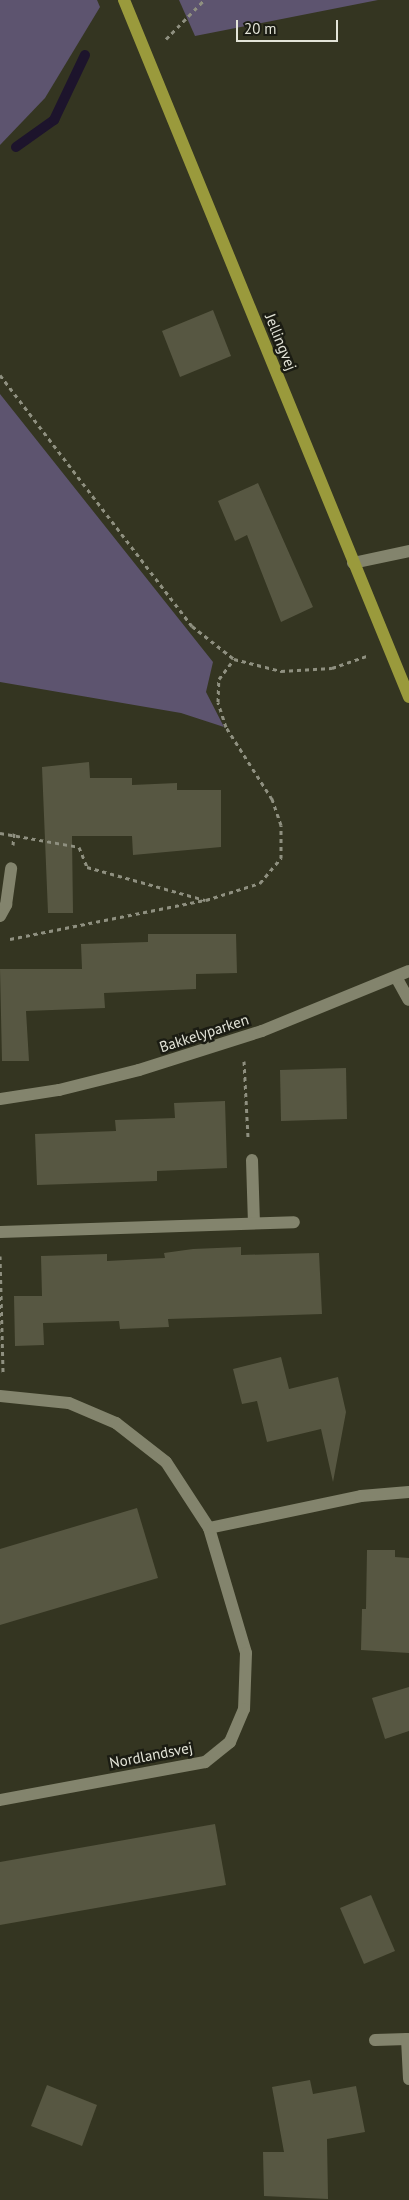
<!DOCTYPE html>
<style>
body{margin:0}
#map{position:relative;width:409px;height:2200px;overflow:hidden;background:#343521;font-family:"PT Sans",sans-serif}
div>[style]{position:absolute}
.green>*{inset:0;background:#5d546f}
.stream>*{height:10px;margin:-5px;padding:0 5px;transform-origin:5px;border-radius:5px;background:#1d142c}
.building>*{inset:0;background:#575742}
.path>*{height:3px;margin-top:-1.5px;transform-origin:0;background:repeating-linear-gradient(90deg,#8f9080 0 4px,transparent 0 8px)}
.minor>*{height:12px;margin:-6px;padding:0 6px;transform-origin:6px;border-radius:6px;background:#83846d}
.major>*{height:12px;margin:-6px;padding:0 6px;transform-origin:6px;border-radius:6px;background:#9a9a3c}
span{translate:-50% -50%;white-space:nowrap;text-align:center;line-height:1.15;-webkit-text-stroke:5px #1b1c13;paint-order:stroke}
.street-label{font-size:15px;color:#e3e4d8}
.scale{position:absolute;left:236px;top:20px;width:102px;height:22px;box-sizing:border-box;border:2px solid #e3e4d8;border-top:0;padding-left:6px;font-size:15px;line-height:18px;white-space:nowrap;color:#e3e4d8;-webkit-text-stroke:4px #1b1c13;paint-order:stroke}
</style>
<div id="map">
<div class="green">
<i style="clip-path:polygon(0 0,97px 0,100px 7px,45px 98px,0 145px)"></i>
<i style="clip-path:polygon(179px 0,378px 0,195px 36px)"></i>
<i style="clip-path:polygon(0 394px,213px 662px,206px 692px,224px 727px,181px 713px,0 682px)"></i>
</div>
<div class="stream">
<i style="left:16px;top:147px;width:47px;rotate:-35.4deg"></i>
<i style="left:54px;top:120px;width:72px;rotate:-64.5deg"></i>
</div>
<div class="building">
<i style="clip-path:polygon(213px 310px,231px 356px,180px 377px,162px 331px)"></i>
<i style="clip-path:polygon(258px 483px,313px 607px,281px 622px,247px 535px,235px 541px,218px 501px)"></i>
<i style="clip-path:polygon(89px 762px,90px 778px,132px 778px,132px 785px,177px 783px,177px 790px,221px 790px,221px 847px,133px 855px,132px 836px,72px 836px,73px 913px,48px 913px,42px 767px)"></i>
<i style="clip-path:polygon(148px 934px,236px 934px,237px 973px,196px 974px,196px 989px,104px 993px,105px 1008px,26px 1011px,29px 1061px,2px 1061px,0 969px,82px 969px,81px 944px,148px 942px)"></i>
<i style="clip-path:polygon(346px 1068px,347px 1119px,281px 1121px,280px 1070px)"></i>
<i style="clip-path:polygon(225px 1101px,227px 1168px,157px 1171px,157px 1181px,37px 1185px,35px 1134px,116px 1131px,115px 1120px,175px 1118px,174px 1103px)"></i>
<i style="clip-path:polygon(241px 1247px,241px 1255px,319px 1253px,322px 1314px,168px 1319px,169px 1327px,120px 1329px,119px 1321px,43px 1323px,44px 1345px,15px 1346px,14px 1296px,42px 1296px,41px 1256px,107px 1254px,107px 1261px,165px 1258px,164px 1253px,193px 1249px)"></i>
<i style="clip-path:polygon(281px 1357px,289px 1389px,338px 1377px,346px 1412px,333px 1482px,321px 1429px,267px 1442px,257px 1401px,242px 1404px,233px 1369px)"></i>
<i style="clip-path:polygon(137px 1508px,158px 1578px,0 1625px,0 1549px)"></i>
<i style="clip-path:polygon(367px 1550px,395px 1550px,395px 1557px,409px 1558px,409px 1653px,361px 1650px,362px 1609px,366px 1609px)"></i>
<i style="clip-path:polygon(409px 1687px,409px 1731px,385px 1739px,372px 1698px)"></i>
<i style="clip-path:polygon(215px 1824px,226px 1885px,0 1925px,0 1862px)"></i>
<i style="clip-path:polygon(371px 1895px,395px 1951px,364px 1964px,340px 1908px)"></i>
<i style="clip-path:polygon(310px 2080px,313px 2094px,356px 2086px,365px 2132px,327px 2139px,328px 2199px,264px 2196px,263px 2152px,284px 2152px,272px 2087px)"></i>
<i style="clip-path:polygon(47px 2085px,97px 2105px,82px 2146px,31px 2126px)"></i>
</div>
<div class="path">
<i style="left:166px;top:39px;width:54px;rotate:-45.7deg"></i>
<i style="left:0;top:375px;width:316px;rotate:52.6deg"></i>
<i style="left:192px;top:626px;width:53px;rotate:38.2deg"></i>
<i style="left:234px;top:659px;width:49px;rotate:14.3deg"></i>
<i style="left:281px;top:671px;width:51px;rotate:-3.4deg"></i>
<i style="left:332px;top:668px;width:37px;rotate:-19deg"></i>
<i style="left:0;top:833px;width:80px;rotate:10deg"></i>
<i style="left:79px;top:847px;width:22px;rotate:68deg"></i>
<i style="left:87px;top:867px;width:123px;rotate:15.6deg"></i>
<i style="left:13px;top:845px;width:12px;rotate:-85deg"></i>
<i style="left:10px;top:939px;width:200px;rotate:-11.3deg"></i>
<i style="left:206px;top:900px;width:57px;rotate:-17.5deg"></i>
<i style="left:260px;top:883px;width:33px;rotate:-50deg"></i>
<i style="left:281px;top:858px;width:33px;rotate:-90deg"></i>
<i style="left:281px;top:825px;width:28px;rotate:-109deg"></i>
<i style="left:272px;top:799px;width:85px;rotate:-122.6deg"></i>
<i style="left:226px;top:727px;width:26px;rotate:-108deg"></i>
<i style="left:218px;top:702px;width:23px;rotate:-88deg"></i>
<i style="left:219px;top:679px;width:25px;rotate:-53deg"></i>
<i style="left:244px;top:1061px;width:76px;rotate:87deg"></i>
<i style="left:0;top:1256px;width:116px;rotate:88.5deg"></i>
</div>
<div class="minor">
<i style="left:353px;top:563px;width:57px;rotate:-12.1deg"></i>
<i style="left:0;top:916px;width:13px;rotate:-61deg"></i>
<i style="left:6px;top:905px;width:37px;rotate:-82deg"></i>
<i style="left:396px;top:977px;width:26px;rotate:61deg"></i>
<i style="left:0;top:1099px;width:60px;rotate:-8.7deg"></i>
<i style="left:59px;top:1090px;width:82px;rotate:-14deg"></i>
<i style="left:139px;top:1070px;width:129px;rotate:-17.6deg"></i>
<i style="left:262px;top:1031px;width:159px;rotate:-22.2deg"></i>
<i style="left:252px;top:1160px;width:63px;rotate:88.2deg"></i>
<i style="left:0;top:1232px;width:294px;rotate:-1.9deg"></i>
<i style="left:0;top:1396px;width:69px;rotate:5.8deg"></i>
<i style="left:69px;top:1403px;width:51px;rotate:23.1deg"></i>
<i style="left:116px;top:1423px;width:63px;rotate:38deg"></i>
<i style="left:166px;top:1462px;width:79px;rotate:56.9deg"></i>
<i style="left:209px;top:1528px;width:130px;rotate:73.5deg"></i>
<i style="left:246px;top:1653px;width:56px;rotate:92deg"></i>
<i style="left:244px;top:1709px;width:36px;rotate:113deg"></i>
<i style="left:230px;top:1742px;width:32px;rotate:141deg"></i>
<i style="left:205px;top:1762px;width:208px;rotate:169.5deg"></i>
<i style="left:209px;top:1528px;width:155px;rotate:-11.9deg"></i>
<i style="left:361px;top:1496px;width:48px;rotate:-4.8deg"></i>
<i style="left:375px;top:2040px;width:32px;rotate:-2deg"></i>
<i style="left:407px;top:2039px;width:40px;rotate:87.1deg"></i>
</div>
<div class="major">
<i style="left:124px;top:0;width:753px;rotate:67.76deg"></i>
</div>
<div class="street-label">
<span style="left:281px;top:342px;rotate:68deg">Jellingvej</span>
<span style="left:204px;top:1033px;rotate:-18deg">Bakkelyparken</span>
<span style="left:151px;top:1755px;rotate:-11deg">Nordlandsvej</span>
</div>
<div class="scale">20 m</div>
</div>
